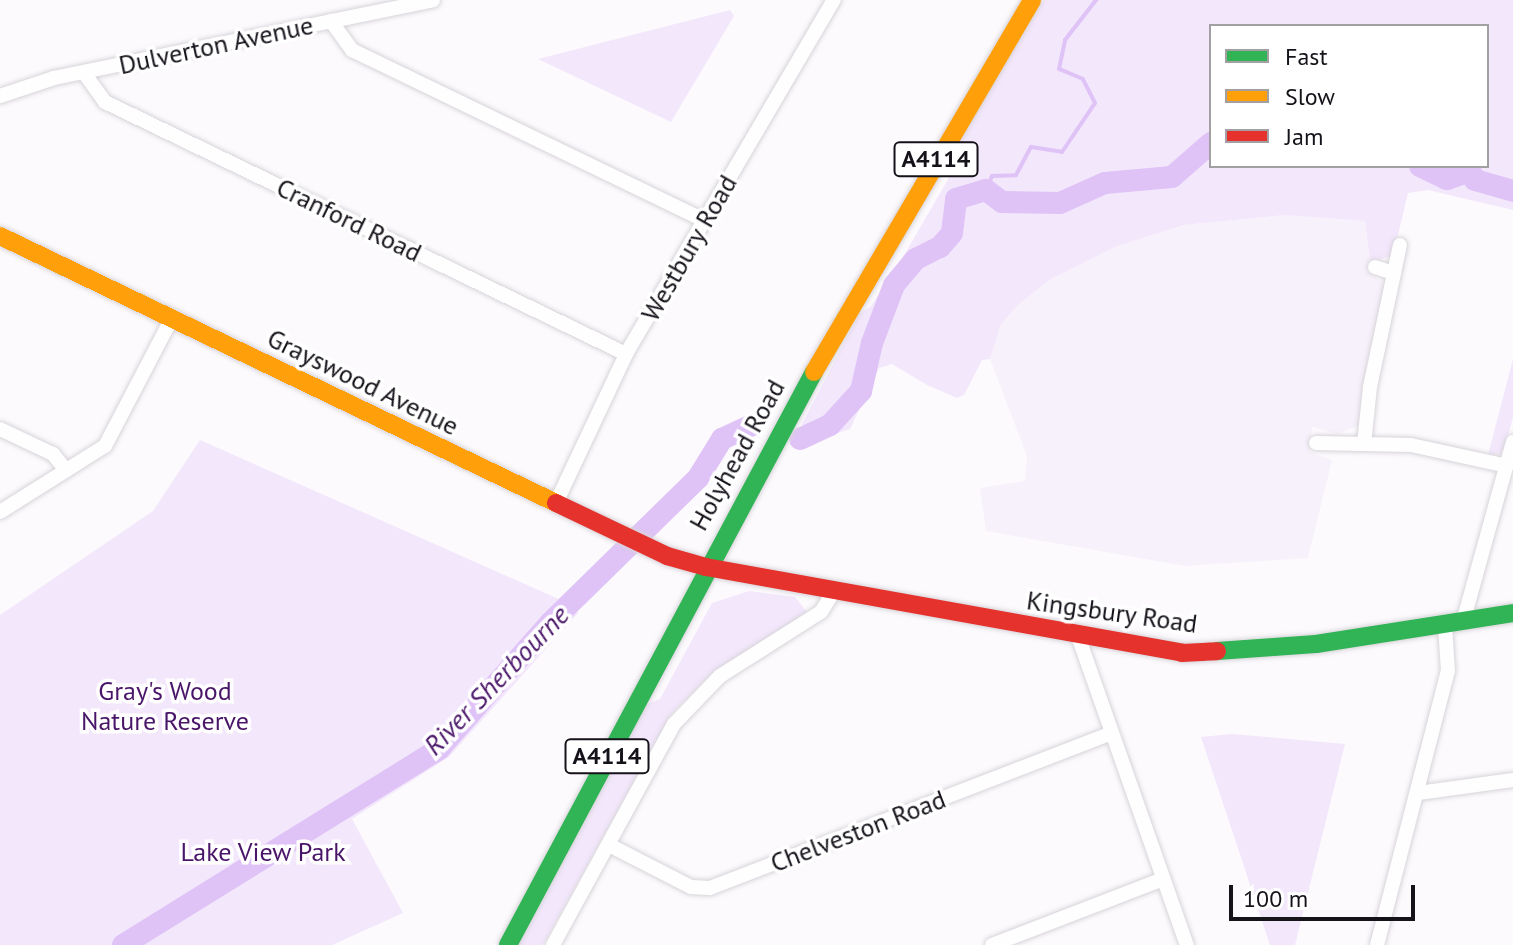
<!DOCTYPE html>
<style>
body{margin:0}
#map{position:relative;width:1513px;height:945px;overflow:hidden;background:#fcfafd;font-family:"PT Sans",sans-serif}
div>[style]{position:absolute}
.built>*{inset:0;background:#f7f1fc}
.green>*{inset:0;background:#f3e7fc}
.stream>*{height:4px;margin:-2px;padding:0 2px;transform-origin:2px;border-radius:2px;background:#dfc3f6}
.river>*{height:22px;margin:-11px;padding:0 11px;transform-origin:11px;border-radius:11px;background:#dfc3f6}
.roads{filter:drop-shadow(0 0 2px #d7d4d9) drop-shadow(0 0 2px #d7d4d9)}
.street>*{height:14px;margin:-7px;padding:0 7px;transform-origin:7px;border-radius:7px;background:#fffeff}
.fast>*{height:18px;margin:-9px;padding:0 9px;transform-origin:9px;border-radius:9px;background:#30b455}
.slow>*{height:18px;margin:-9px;padding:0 9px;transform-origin:9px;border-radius:9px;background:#ff9f0a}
.jam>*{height:18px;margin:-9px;padding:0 9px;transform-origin:9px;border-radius:9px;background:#e5322d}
span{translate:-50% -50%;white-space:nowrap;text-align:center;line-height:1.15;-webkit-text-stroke:7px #fff;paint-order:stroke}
.shield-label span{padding:2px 6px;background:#fff;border:2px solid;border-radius:6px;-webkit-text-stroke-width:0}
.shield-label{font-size:24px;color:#16121a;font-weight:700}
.street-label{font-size:26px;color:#16121a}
.park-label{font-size:26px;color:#491569}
.water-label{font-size:28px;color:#4b176a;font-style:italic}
.legend{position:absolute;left:1209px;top:24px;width:280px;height:144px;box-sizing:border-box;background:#fff;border:2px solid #a2a0a3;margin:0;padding:10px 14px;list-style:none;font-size:24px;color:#16121a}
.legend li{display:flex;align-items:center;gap:16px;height:40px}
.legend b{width:40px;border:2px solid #a2a0a3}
.scale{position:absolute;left:1229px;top:885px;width:186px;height:36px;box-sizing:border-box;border:4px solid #16121a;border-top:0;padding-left:10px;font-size:24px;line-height:28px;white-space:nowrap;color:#16121a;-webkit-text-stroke:6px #fff;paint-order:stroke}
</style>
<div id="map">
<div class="built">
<i style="clip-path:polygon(1285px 215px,1365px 221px,1371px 274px,1387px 287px,1360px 425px,1337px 434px,1312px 427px,1310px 452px,1332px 460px,1308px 558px,1185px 566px,986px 531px,980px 488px,1025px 481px,1027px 456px,990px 359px,1001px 324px,1019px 304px,1049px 280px,1117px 246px,1184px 225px)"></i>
</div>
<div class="green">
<i style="clip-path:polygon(evenodd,1044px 0,1513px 0,1513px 210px,1428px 190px,1408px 193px,1393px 256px,1370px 262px,1365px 221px,1285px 215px,1184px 225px,1117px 246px,1049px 280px,1019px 304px,1001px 324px,990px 359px,982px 360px,964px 395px,957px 398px,927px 385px,892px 364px,879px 368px,850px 429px,804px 444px,802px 424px,859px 314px,871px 306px,907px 250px,950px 176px,962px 133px,1044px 0,1211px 26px,1487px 26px,1487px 166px,1211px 166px,1211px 26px)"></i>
<i style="clip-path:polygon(730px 10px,734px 16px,671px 122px,538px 59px)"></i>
<i style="clip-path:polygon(1513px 359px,1513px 417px,1506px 444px,1500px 454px,1488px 455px)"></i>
<i style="clip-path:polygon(200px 440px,561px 600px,578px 613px,449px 757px,352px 819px,403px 913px,332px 945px,0 945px,0 615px,153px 511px)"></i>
<i style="clip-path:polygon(749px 591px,795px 597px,807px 612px,711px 674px,671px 714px,543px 945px,518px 945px,647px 704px,660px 699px,712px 603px)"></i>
<i style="clip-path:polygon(1232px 734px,1345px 744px,1295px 945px,1270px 945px,1201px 737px)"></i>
</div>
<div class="stream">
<i style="left:986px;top:190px;width:15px;rotate:-67deg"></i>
<i style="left:992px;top:176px;width:24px;rotate:-2deg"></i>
<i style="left:1016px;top:175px;width:32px;rotate:-62deg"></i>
<i style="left:1031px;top:147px;width:31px;rotate:9deg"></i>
<i style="left:1062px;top:152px;width:59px;rotate:-56deg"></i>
<i style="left:1095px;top:103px;width:27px;rotate:-117deg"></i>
<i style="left:1083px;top:79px;width:26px;rotate:-157deg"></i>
<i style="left:1059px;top:69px;width:30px;rotate:-78deg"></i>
<i style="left:1065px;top:40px;width:51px;rotate:-52.2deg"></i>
</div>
<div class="river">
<i style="left:1420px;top:166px;width:30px;rotate:26deg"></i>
<i style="left:1447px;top:179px;width:24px;rotate:-19deg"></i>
<i style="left:1470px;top:171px;width:10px;rotate:61deg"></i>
<i style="left:1475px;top:180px;width:40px;rotate:16deg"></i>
<i style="left:800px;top:439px;width:33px;rotate:-25deg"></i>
<i style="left:830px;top:425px;width:46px;rotate:-47.6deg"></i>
<i style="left:861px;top:391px;width:49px;rotate:-77.1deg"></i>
<i style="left:872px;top:343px;width:62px;rotate:-69.2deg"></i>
<i style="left:894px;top:285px;width:34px;rotate:-50deg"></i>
<i style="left:916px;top:259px;width:27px;rotate:-27deg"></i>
<i style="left:940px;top:247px;width:18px;rotate:-49deg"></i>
<i style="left:952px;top:233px;width:34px;rotate:-83deg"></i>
<i style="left:956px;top:199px;width:31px;rotate:-17deg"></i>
<i style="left:986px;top:190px;width:20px;rotate:37deg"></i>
<i style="left:1002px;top:202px;width:58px;rotate:1deg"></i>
<i style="left:1060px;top:203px;width:49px;rotate:-24deg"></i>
<i style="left:1105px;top:183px;width:67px;rotate:-5.1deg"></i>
<i style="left:1172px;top:177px;width:52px;rotate:-41.1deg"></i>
<i style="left:123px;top:945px;width:372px;rotate:-31.8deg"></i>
<i style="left:439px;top:749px;width:169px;rotate:-48.6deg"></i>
<i style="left:551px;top:622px;width:206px;rotate:-44.4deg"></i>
<i style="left:698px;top:478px;width:46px;rotate:-58.4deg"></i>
<i style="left:722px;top:439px;width:33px;rotate:-25deg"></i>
</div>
<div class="roads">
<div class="street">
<i style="left:331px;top:21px;width:36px;rotate:54deg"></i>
<i style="left:352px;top:50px;width:392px;rotate:25.8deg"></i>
<i style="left:84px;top:73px;width:36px;rotate:54deg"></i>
<i style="left:105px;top:102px;width:579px;rotate:25.81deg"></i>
<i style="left:0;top:96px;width:57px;rotate:-18.4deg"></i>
<i style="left:54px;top:78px;width:387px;rotate:-11.6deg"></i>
<i style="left:1375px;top:267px;width:20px;rotate:18deg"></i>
<i style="left:0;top:429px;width:59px;rotate:25.3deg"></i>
<i style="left:53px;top:454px;width:21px;rotate:51deg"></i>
<i style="left:1316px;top:443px;width:95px;rotate:1.2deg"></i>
<i style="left:1411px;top:445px;width:98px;rotate:12.3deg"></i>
<i style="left:1364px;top:444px;width:57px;rotate:-84deg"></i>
<i style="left:1370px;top:387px;width:145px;rotate:-78.1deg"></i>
<i style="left:556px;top:503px;width:165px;rotate:-64.8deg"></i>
<i style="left:626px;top:354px;width:411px;rotate:-59.6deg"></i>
<i style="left:0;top:512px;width:124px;rotate:-32.2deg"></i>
<i style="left:105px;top:446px;width:144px;rotate:-62.4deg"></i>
<i style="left:1463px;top:622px;width:187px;rotate:-74.5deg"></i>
<i style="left:1078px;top:636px;width:328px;rotate:70.6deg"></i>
<i style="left:1418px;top:793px;width:96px;rotate:-7.8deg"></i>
<i style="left:609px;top:845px;width:92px;rotate:27.1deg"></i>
<i style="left:691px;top:887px;width:19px;rotate:3deg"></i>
<i style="left:710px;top:888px;width:430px;rotate:-21.1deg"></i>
<i style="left:553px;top:945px;width:252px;rotate:-61.3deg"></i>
<i style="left:674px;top:724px;width:66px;rotate:-46.2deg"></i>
<i style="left:720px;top:676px;width:120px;rotate:-32.4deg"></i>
<i style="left:821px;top:612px;width:22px;rotate:-58deg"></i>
<i style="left:992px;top:945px;width:183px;rotate:-21.1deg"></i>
<i style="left:1377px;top:945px;width:283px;rotate:-75.5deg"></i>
<i style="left:1448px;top:671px;width:45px;rotate:-93.8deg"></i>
</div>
<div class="fast">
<i style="left:1217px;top:651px;width:99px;rotate:-4deg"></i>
<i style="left:1316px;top:644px;width:199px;rotate:-8.9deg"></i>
<i style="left:508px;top:945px;width:650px;rotate:-61.9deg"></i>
</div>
<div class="slow">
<i style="left:0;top:236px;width:617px;rotate:25.65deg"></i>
<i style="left:814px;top:372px;width:431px;rotate:-59.6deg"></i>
</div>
<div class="jam">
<i style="left:556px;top:503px;width:123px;rotate:25.5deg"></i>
<i style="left:667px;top:556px;width:41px;rotate:15.8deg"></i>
<i style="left:706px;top:567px;width:484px;rotate:10.2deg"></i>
<i style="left:1182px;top:653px;width:35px;rotate:-3deg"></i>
</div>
</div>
<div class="shield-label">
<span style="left:936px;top:159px">A4114</span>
<span style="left:607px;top:756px">A4114</span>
</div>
<div class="street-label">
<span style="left:216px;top:45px;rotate:-12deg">Dulverton Avenue</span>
<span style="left:349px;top:220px;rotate:26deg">Cranford Road</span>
<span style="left:689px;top:248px;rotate:-60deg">Westbury Road</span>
<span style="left:363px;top:382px;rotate:26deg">Grayswood Avenue</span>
<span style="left:737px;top:455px;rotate:-61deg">Holyhead Road</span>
<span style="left:1112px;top:612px;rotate:8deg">Kingsbury Road</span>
<span style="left:858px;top:831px;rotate:-21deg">Chelveston Road</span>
</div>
<div class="park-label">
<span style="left:165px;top:706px">Gray's Wood<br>Nature Reserve</span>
<span style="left:263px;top:852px">Lake View Park</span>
</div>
<div class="water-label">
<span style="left:496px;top:680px;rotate:-46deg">River Sherbourne</span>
</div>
<ul class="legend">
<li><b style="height:10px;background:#30b455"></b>Fast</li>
<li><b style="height:10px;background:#ff9f0a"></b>Slow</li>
<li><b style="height:10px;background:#e5322d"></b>Jam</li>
</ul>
<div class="scale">100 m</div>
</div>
